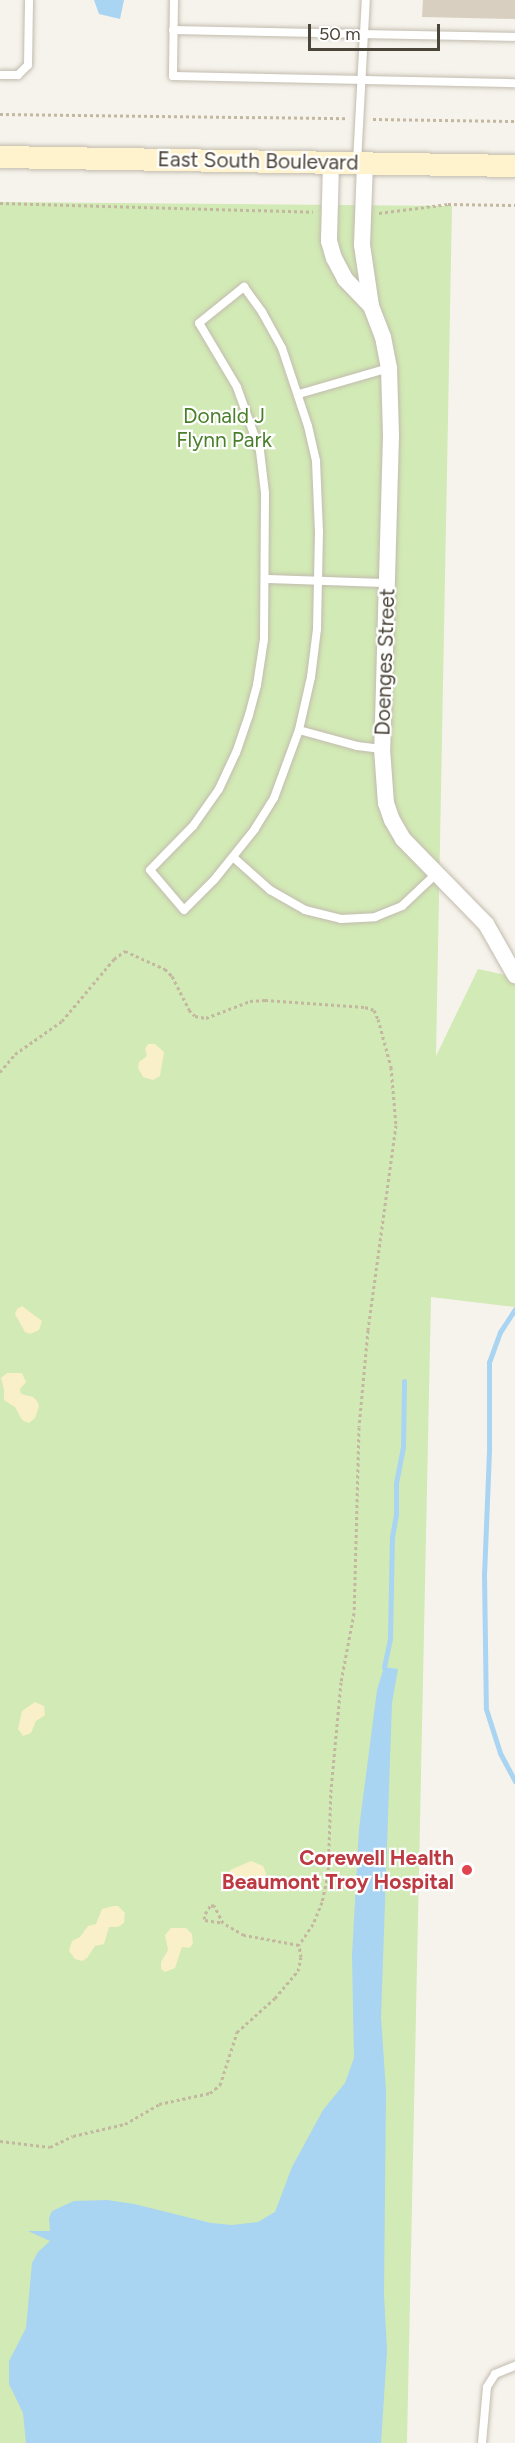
<!DOCTYPE html>
<style>
body{margin:0}
#map{position:relative;width:515px;height:2443px;overflow:hidden;background:#f6f3ec;font-family:Figtree,sans-serif}
div>[style]{position:absolute}
.green>*{inset:0;background:#d2eab5}
.sand>*{inset:0;background:#f9efc9}
.water>*{inset:0;background:#a9d4f2}
.stream>*{height:5px;margin:-2.5px;padding:0 2.5px;transform-origin:2.5px;border-radius:2.5px;background:#a9d4f2}
.building>*{inset:0;background:#d8cfc1}
.path>*{height:3px;margin-top:-1.5px;transform-origin:0;background:repeating-linear-gradient(90deg,#c4b79f 0 3px,transparent 0 6px)}
.roads{filter:drop-shadow(0 0 2px #c2bbae) drop-shadow(0 0 2px #c2bbae)}
.lane>*{height:8px;margin:-4px;padding:0 4px;transform-origin:4px;border-radius:4px;background:#fff}
.street>*{height:16px;margin:-8px;padding:0 8px;transform-origin:8px;border-radius:8px;background:#fff}
.secondary>*{height:22px;margin:-11px;padding:0 11px;transform-origin:11px;border-radius:11px;background:#fff3cd}
.dots>*{width:16px;height:16px;translate:-50% -50%;box-sizing:border-box;border:3px solid #fff;border-radius:50%}
span{translate:-50% -50%;white-space:nowrap;text-align:center;line-height:1.15;-webkit-text-stroke:4.5px #fff;paint-order:stroke}
.street-label{font-size:21px;color:#4b4439}
.park-label{font-size:21px;color:#4a7f2a}
.health-label{font-size:21px;color:#be3a42;font-weight:700}
.right{translate:-100% -50%;text-align:right}
.scale{position:absolute;left:308px;top:24px;width:132px;height:27px;box-sizing:border-box;border:3px solid #4b4439;border-top:0;padding-left:8px;font-size:18px;line-height:21px;white-space:nowrap;color:#4b4439;-webkit-text-stroke:4px #fff;paint-order:stroke}
</style>
<div id="map">
<div class="green">
<i style="clip-path:polygon(0 202px,452px 206px,436px 1056px,478px 969px,515px 977px,515px 1307px,431px 1297px,407px 2443px,0 2443px)"></i>
</div>
<div class="sand">
<i style="clip-path:polygon(148px 1044px,155px 1044px,164px 1052px,160px 1076px,153px 1080px,143px 1077px,138px 1068px,139px 1062px,147px 1056px,145px 1049px)"></i>
<i style="clip-path:polygon(22px 1306px,42px 1321px,39px 1330px,30px 1334px,25px 1332px,15px 1314px,17px 1309px)"></i>
<i style="clip-path:polygon(7px 1373px,22px 1373px,26px 1382px,20px 1389px,21px 1394px,33px 1397px,37px 1401px,39px 1406px,35px 1418px,29px 1423px,22px 1420px,15px 1407px,4px 1400px,4px 1389px,1px 1378px)"></i>
<i style="clip-path:polygon(35px 1702px,44px 1706px,45px 1715px,36px 1721px,31px 1733px,23px 1736px,18px 1729px,22px 1711px)"></i>
<i style="clip-path:polygon(251px 1861px,263px 1866px,266px 1873px,264px 1882px,249px 1887px,230px 1880px,230px 1870px)"></i>
<i style="clip-path:polygon(113px 1906px,118px 1906px,125px 1913px,124px 1923px,118px 1927px,109px 1927px,104px 1944px,95px 1946px,87px 1958px,82px 1961px,75px 1959px,69px 1951px,72px 1941px,80px 1937px,88px 1926px,96px 1924px,102px 1909px)"></i>
<i style="clip-path:polygon(171px 1928px,186px 1928px,192px 1934px,193px 1944px,189px 1948px,182px 1947px,175px 1968px,165px 1972px,161px 1969px,161px 1962px,168px 1950px,165px 1935px)"></i>
</div>
<div class="water">
<i style="clip-path:polygon(94px 0,124px 0,120px 19px,99px 14px)"></i>
<i style="clip-path:polygon(384px 1667px,398px 1669px,392px 1703px,381px 2017px,386px 2091px,384px 2294px,387px 2351px,381px 2443px,26px 2443px,23px 2413px,9px 2384px,9px 2361px,26px 2328px,32px 2263px,38px 2252px,50px 2241px,28px 2231px,50px 2231px,49px 2218px,52px 2211px,74px 2201px,107px 2200px,134px 2204px,211px 2223px,232px 2225px,258px 2222px,275px 2212px,292px 2167px,323px 2110px,345px 2083px,354px 2058px,352px 1956px,359px 1829px,377px 1690px)"></i>
</div>
<div class="stream">
<i style="left:515px;top:1309px;width:27px;rotate:123deg"></i>
<i style="left:500px;top:1332px;width:32px;rotate:110deg"></i>
<i style="left:489px;top:1362px;width:89px;rotate:90deg"></i>
<i style="left:489px;top:1451px;width:122px;rotate:92.3deg"></i>
<i style="left:484px;top:1573px;width:136px;rotate:89.2deg"></i>
<i style="left:486px;top:1709px;width:46px;rotate:72.3deg"></i>
<i style="left:500px;top:1753px;width:32px;rotate:62deg"></i>
<i style="left:384px;top:1667px;width:30px;rotate:-78deg"></i>
<i style="left:390px;top:1638px;width:101px;rotate:-88.9deg"></i>
<i style="left:392px;top:1537px;width:23px;rotate:-80deg"></i>
<i style="left:396px;top:1514px;width:31px;rotate:-90deg"></i>
<i style="left:396px;top:1483px;width:37px;rotate:-79deg"></i>
<i style="left:403px;top:1447px;width:66px;rotate:-89.1deg"></i>
</div>
<div class="building">
<i style="clip-path:polygon(423px 0,515px 0,515px 19px,422px 17px)"></i>
</div>
<div class="path">
<i style="left:0;top:114px;width:348px;rotate:0.7deg"></i>
<i style="left:373px;top:119px;width:142px;rotate:0.8deg"></i>
<i style="left:0;top:203px;width:313px;rotate:1.6deg"></i>
<i style="left:379px;top:213px;width:70px;rotate:-7.4deg"></i>
<i style="left:448px;top:204px;width:67px;rotate:0.9deg"></i>
<i style="left:0;top:1072px;width:23px;rotate:-50deg"></i>
<i style="left:15px;top:1054px;width:57px;rotate:-35.1deg"></i>
<i style="left:62px;top:1021px;width:81px;rotate:-50deg"></i>
<i style="left:114px;top:959px;width:14px;rotate:-36deg"></i>
<i style="left:125px;top:951px;width:44px;rotate:24.2deg"></i>
<i style="left:165px;top:969px;width:10px;rotate:45deg"></i>
<i style="left:172px;top:976px;width:38px;rotate:63deg"></i>
<i style="left:189px;top:1010px;width:8px;rotate:45deg"></i>
<i style="left:195px;top:1016px;width:11px;rotate:10deg"></i>
<i style="left:206px;top:1018px;width:47px;rotate:-21.1deg"></i>
<i style="left:250px;top:1001px;width:15px;rotate:-4deg"></i>
<i style="left:265px;top:1000px;width:100px;rotate:4deg"></i>
<i style="left:365px;top:1007px;width:9px;rotate:18deg"></i>
<i style="left:374px;top:1010px;width:10px;rotate:66deg"></i>
<i style="left:378px;top:1019px;width:50px;rotate:74.8deg"></i>
<i style="left:391px;top:1067px;width:58px;rotate:85.1deg"></i>
<i style="left:396px;top:1125px;width:207px;rotate:97.8deg"></i>
<i style="left:368px;top:1330px;width:97px;rotate:95.3deg"></i>
<i style="left:359px;top:1427px;width:186px;rotate:91.5deg"></i>
<i style="left:354px;top:1613px;width:70px;rotate:100.7deg"></i>
<i style="left:341px;top:1682px;width:107px;rotate:95.3deg"></i>
<i style="left:331px;top:1789px;width:85px;rotate:92deg"></i>
<i style="left:328px;top:1874px;width:29px;rotate:102deg"></i>
<i style="left:322px;top:1902px;width:24px;rotate:112deg"></i>
<i style="left:313px;top:1924px;width:25px;rotate:124deg"></i>
<i style="left:299px;top:1945px;width:56px;rotate:-169.7deg"></i>
<i style="left:244px;top:1935px;width:24px;rotate:-150deg"></i>
<i style="left:223px;top:1923px;width:20px;rotate:-117deg"></i>
<i style="left:214px;top:1905px;width:4px;rotate:166deg"></i>
<i style="left:210px;top:1906px;width:12px;rotate:121deg"></i>
<i style="left:204px;top:1916px;width:4px;rotate:76deg"></i>
<i style="left:205px;top:1920px;width:18px;rotate:9deg"></i>
<i style="left:0;top:2141px;width:50px;rotate:6.8deg"></i>
<i style="left:50px;top:2147px;width:25px;rotate:-26deg"></i>
<i style="left:73px;top:2136px;width:53px;rotate:-13deg"></i>
<i style="left:125px;top:2124px;width:39px;rotate:-30deg"></i>
<i style="left:159px;top:2104px;width:52px;rotate:-12.2deg"></i>
<i style="left:210px;top:2093px;width:13px;rotate:-39deg"></i>
<i style="left:220px;top:2085px;width:56px;rotate:-72.2deg"></i>
<i style="left:237px;top:2032px;width:51px;rotate:-41.8deg"></i>
<i style="left:275px;top:1998px;width:35px;rotate:-50deg"></i>
<i style="left:298px;top:1971px;width:14px;rotate:-78deg"></i>
<i style="left:301px;top:1957px;width:12px;rotate:-99deg"></i>
</div>
<div class="roads">
<div class="lane">
<i style="left:174px;top:0;width:76px;rotate:90.8deg"></i>
<i style="left:173px;top:76px;width:342px;rotate:1.2deg"></i>
<i style="left:173px;top:30px;width:191px;rotate:1.2deg"></i>
<i style="left:364px;top:34px;width:34px;rotate:-87deg"></i>
<i style="left:0;top:75px;width:18px"></i>
<i style="left:18px;top:75px;width:14px;rotate:-45deg"></i>
<i style="left:28px;top:65px;width:65px;rotate:-89.1deg"></i>
<i style="left:357px;top:162px;width:128px;rotate:-86.9deg"></i>
<i style="left:364px;top:34px;width:151px;rotate:1.1deg"></i>
<i style="left:244px;top:287px;width:31px;rotate:54deg"></i>
<i style="left:262px;top:312px;width:41px;rotate:60.9deg"></i>
<i style="left:282px;top:348px;width:82px;rotate:71.6deg"></i>
<i style="left:308px;top:426px;width:36px;rotate:77deg"></i>
<i style="left:316px;top:461px;width:71px;rotate:87.6deg"></i>
<i style="left:319px;top:532px;width:97px;rotate:91.2deg"></i>
<i style="left:317px;top:629px;width:48px;rotate:97.1deg"></i>
<i style="left:311px;top:677px;width:54px;rotate:102.8deg"></i>
<i style="left:299px;top:730px;width:72px;rotate:110.2deg"></i>
<i style="left:274px;top:798px;width:36px;rotate:122deg"></i>
<i style="left:255px;top:829px;width:65px;rotate:128.8deg"></i>
<i style="left:214px;top:880px;width:42px;rotate:135deg"></i>
<i style="left:184px;top:910px;width:52px;rotate:-130.4deg"></i>
<i style="left:150px;top:870px;width:62px;rotate:-45.7deg"></i>
<i style="left:193px;top:826px;width:45px;rotate:-54.9deg"></i>
<i style="left:219px;top:789px;width:40px;rotate:-65deg"></i>
<i style="left:236px;top:753px;width:40px;rotate:-71.1deg"></i>
<i style="left:249px;top:715px;width:31px;rotate:-75deg"></i>
<i style="left:257px;top:685px;width:47px;rotate:-81.3deg"></i>
<i style="left:264px;top:639px;width:146px;rotate:-89.6deg"></i>
<i style="left:265px;top:493px;width:42px;rotate:-96.8deg"></i>
<i style="left:260px;top:451px;width:68px;rotate:-109.8deg"></i>
<i style="left:237px;top:387px;width:74px;rotate:-120.7deg"></i>
<i style="left:199px;top:323px;width:58px;rotate:-38.7deg"></i>
<i style="left:299px;top:394px;width:94px;rotate:-16.1deg"></i>
<i style="left:265px;top:579px;width:122px;rotate:1.9deg"></i>
<i style="left:299px;top:730px;width:60px;rotate:15.4deg"></i>
<i style="left:357px;top:746px;width:25px;rotate:7deg"></i>
<i style="left:233px;top:857px;width:50px;rotate:41.7deg"></i>
<i style="left:270px;top:890px;width:40px;rotate:29.7deg"></i>
<i style="left:305px;top:910px;width:37px;rotate:14deg"></i>
<i style="left:341px;top:919px;width:34px;rotate:-3deg"></i>
<i style="left:375px;top:917px;width:29px;rotate:-22deg"></i>
<i style="left:402px;top:906px;width:47px;rotate:-43.3deg"></i>
<i style="left:482px;top:2443px;width:56px;rotate:-84.9deg"></i>
<i style="left:487px;top:2387px;width:15px;rotate:-58deg"></i>
<i style="left:495px;top:2374px;width:22px;rotate:-22deg"></i>
</div>
<div class="street">
<i style="left:331px;top:163px;width:78px;rotate:91.5deg"></i>
<i style="left:329px;top:241px;width:18px;rotate:74deg"></i>
<i style="left:334px;top:258px;width:24px;rotate:62deg"></i>
<i style="left:345px;top:279px;width:37px;rotate:46deg"></i>
<i style="left:365px;top:163px;width:82px;rotate:92.1deg"></i>
<i style="left:362px;top:245px;width:62px;rotate:81.6deg"></i>
<i style="left:371px;top:306px;width:33px;rotate:69deg"></i>
<i style="left:383px;top:337px;width:32px;rotate:79deg"></i>
<i style="left:389px;top:368px;width:67px;rotate:88.3deg"></i>
<i style="left:391px;top:435px;width:314px;rotate:91.6deg"></i>
<i style="left:382px;top:749px;width:54px;rotate:85.8deg"></i>
<i style="left:386px;top:803px;width:18px;rotate:71deg"></i>
<i style="left:392px;top:820px;width:22px;rotate:60deg"></i>
<i style="left:403px;top:839px;width:119px;rotate:45.7deg"></i>
<i style="left:486px;top:924px;width:59px;rotate:60.4deg"></i>
</div>
<div class="secondary">
<i style="left:0;top:157px;width:515px;rotate:1deg"></i>
</div>
</div>
<div class="dots">
<i style="left:467px;top:1870px;background:#e0444e"></i>
</div>
<div class="street-label">
<span style="left:258px;top:161px;rotate:1deg">East South Boulevard</span>
<span style="left:385px;top:662px;rotate:-88deg">Doenges Street</span>
</div>
<div class="park-label">
<span style="left:224px;top:428px">Donald J<br>Flynn Park</span>
</div>
<div class="health-label">
<span class="right" style="left:454px;top:1870px">Corewell Health<br>Beaumont Troy Hospital</span>
</div>
<div class="scale">50 m</div>
</div>
